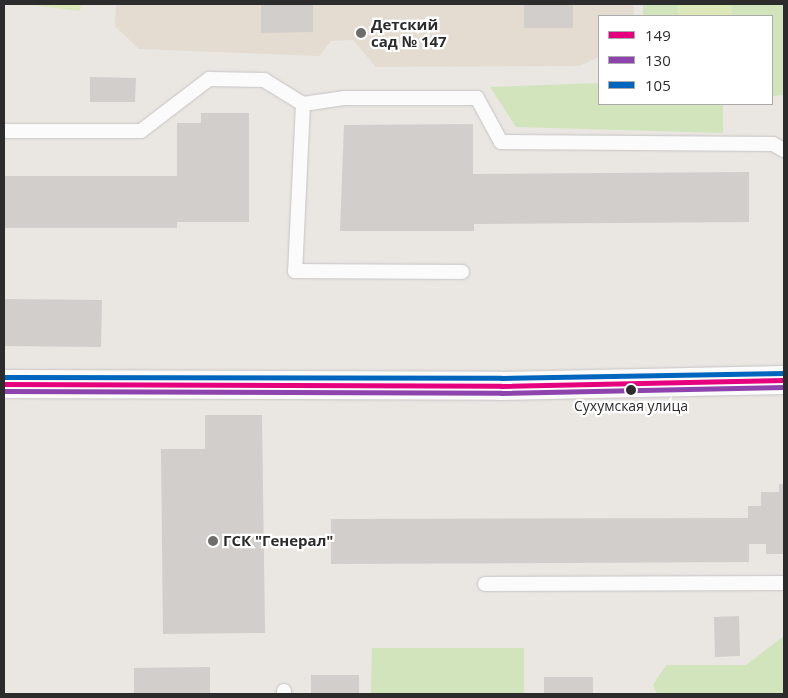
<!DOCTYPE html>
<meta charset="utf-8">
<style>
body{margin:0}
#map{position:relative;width:788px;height:698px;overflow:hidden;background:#eae6e2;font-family:"Open Sans",sans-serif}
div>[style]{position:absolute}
.education>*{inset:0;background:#e4dcd1}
.green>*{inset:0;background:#d1e4bc}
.pitch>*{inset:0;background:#dce8ba}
.building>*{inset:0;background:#d1cecb}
.roads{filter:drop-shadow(0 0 1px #c6c5c5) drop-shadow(0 0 1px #c6c5c5)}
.service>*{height:14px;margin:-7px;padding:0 7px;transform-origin:7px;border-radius:7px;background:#fcfbfb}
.secondary>*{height:28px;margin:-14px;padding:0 14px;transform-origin:14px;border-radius:14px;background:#fcfbfb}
.bus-1>*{height:5px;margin:-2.5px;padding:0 2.5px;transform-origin:2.5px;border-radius:2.5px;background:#e5007d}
.bus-2>*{height:5px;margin:-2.5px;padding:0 2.5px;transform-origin:2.5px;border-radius:2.5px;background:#8e44ad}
.bus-3>*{height:5px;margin:-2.5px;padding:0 2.5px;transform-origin:2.5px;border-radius:2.5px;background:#0065bd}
.dots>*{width:14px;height:14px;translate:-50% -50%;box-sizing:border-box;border:2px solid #fff;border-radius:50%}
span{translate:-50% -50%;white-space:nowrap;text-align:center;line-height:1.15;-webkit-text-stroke:4.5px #fff;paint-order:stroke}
.bus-label{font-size:14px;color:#2c2c2c}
.poi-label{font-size:15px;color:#2c2c2c;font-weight:700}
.left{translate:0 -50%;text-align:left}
.frame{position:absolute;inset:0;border:5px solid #2c2c2c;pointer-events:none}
.legend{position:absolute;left:598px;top:15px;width:175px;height:90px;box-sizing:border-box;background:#fff;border:1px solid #ababab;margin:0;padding:6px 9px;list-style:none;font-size:15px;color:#2c2c2c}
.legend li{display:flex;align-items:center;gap:10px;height:25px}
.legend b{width:25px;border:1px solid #ababab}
</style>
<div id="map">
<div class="education">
<i style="clip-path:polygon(116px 4px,633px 4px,634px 16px,599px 16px,599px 57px,579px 66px,376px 67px,353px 40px,331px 41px,319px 56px,139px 49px,115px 26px)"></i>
</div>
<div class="green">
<i style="clip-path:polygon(643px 4px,784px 4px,784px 95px,772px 96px,772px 16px,643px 16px)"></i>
<i style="clip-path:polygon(599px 83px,599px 104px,723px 104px,723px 133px,516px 127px,490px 87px)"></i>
<i style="clip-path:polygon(784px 636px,784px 694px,657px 694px,653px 685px,666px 665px,746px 665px)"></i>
<i style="clip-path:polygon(372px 648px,524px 648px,524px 694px,371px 694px)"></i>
</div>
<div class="pitch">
<i style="clip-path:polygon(24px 4px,81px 4px,80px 11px)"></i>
<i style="clip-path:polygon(677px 4px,732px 4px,732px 16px,678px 16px)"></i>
</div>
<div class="building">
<i style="clip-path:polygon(261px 4px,313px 4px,313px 32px,261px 33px)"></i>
<i style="clip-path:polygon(524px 4px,573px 4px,573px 28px,524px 28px)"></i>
<i style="clip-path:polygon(90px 77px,136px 78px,135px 102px,90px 102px)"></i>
<i style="clip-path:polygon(201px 113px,249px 113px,249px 222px,177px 222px,177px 228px,4px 228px,4px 176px,177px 176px,177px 123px,201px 123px)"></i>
<i style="clip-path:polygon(473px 124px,473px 174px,749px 172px,749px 222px,474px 224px,474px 231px,340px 231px,344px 125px)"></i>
<i style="clip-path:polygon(4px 299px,102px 300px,101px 347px,4px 346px)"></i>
<i style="clip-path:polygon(205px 415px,262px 415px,265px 633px,163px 634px,161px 449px,205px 449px)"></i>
<i style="clip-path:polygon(779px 484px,784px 484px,784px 554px,766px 554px,766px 544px,749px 544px,749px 562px,331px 564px,331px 519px,748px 518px,748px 506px,761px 506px,761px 492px,779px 492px)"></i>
<i style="clip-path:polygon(739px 616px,740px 656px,715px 657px,714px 617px)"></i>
<i style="clip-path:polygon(210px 667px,210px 694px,134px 694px,134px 668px)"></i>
<i style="clip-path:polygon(311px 675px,359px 675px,359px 694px,311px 694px)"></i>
<i style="clip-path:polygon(544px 677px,593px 677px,593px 694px,544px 694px)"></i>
</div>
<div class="roads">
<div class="service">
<i style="left:303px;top:104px;width:41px;rotate:-8.3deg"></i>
<i style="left:344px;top:98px;width:133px"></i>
<i style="left:477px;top:98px;width:50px;rotate:61.4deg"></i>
<i style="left:501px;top:142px;width:272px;rotate:0.4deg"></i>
<i style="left:773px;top:144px;width:13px;rotate:29deg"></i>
<i style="left:4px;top:131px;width:137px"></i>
<i style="left:141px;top:131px;width:86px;rotate:-37.4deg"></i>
<i style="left:209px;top:79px;width:55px;rotate:1deg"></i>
<i style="left:264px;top:80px;width:46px;rotate:31.6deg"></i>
<i style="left:303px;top:104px;width:167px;rotate:92.7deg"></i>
<i style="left:295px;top:271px;width:167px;rotate:0.3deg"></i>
<i style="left:485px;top:584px;width:299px;rotate:-0.2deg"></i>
<i style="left:284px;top:694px;width:3px;rotate:-90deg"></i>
</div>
<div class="secondary">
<i style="left:4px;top:384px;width:497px;rotate:0.2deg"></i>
<i style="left:501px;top:386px;width:283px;rotate:-1.2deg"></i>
</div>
</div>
<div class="bus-1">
<i style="left:4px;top:384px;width:497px;rotate:0.2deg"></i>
<i style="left:501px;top:386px;width:283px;rotate:-1.2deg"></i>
</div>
<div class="bus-2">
<i style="left:4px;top:391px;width:497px;rotate:0.2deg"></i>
<i style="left:501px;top:393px;width:283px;rotate:-1.2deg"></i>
</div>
<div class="bus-3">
<i style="left:4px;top:377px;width:497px;rotate:0.1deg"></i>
<i style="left:501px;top:378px;width:283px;rotate:-1deg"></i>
</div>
<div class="dots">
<i style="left:361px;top:33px;background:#6e6d6c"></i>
<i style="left:631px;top:390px;background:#2c2c2c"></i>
<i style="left:213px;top:541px;background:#6e6d6c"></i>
</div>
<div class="bus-label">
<span style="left:631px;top:406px">Сухумская улица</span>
</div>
<div class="poi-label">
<span class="left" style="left:371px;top:33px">Детский<br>сад № 147</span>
<span class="left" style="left:223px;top:541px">ГСК "Генерал"</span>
</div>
<div class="frame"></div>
<ul class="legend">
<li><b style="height:6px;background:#e5007d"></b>149</li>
<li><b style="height:6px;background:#8e44ad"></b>130</li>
<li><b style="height:6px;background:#0065bd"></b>105</li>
</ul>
</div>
